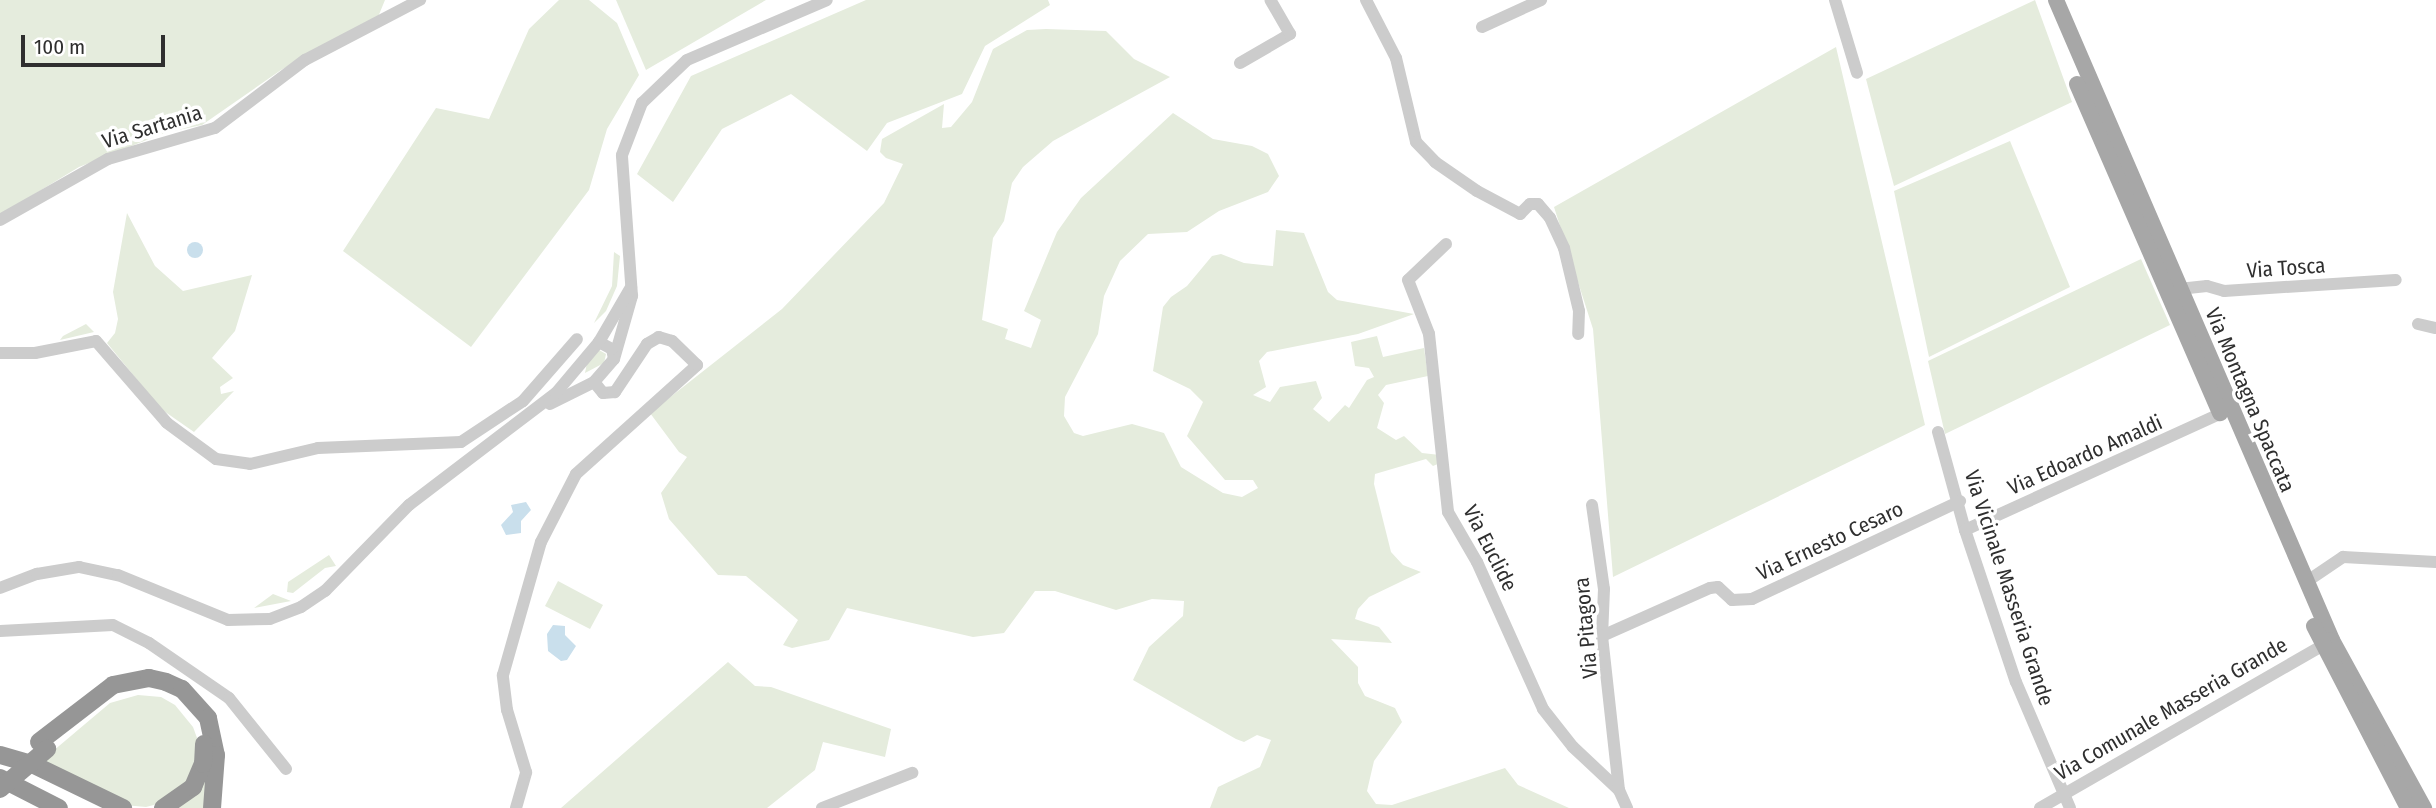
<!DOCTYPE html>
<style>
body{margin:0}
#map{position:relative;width:2436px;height:808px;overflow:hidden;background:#fff;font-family:"Fira Sans Condensed",sans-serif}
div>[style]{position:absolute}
.green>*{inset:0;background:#e5ecdd}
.water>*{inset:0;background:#c9dfec}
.round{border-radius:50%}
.minor>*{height:12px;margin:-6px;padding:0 6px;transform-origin:6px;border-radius:6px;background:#ccc}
.major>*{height:16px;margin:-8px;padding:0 8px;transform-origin:8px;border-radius:8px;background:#a7a7a7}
.highway>*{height:18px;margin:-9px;padding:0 9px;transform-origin:9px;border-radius:9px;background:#969696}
.highway-bridge>*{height:18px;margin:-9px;padding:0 9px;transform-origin:9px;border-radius:9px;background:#969696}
span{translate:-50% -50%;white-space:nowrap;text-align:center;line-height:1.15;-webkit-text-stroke:7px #fff;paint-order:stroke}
.street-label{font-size:21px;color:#2f2f2f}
.scale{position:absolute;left:21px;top:35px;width:144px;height:32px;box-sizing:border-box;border:4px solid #2f2f2f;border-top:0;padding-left:9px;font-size:21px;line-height:24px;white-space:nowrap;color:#2f2f2f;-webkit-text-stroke:5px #fff;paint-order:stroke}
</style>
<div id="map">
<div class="green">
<i style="clip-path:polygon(0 0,385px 0,378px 17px,281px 70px,202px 125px,164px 133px,79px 167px,0 215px)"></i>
<i style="clip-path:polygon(559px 0,589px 0,617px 23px,639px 75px,607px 129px,589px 190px,471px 347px,343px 251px,436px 108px,489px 119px,529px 29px)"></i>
<i style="clip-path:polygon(616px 0,766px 0,646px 70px)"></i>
<i style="clip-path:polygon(866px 0,1048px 0,1050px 5px,985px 46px,962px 94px,887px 123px,867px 151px,791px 94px,722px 129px,673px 202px,637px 174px,691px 76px)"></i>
<i style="clip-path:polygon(2035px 0,2072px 102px,1894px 186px,1866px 79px)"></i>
<i style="clip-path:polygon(1046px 29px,1106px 31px,1134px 59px,1170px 77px,1053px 141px,1023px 167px,1012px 183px,1004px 221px,993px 238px,982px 320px,1008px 329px,1005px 339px,1031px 348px,1041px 320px,1024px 311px,1057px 232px,1081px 198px,1173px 113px,1213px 139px,1252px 146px,1268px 154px,1279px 176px,1268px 192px,1219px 211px,1187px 232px,1148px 234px,1120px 261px,1104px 296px,1098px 334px,1065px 397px,1064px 416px,1074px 433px,1083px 436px,1132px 424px,1164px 433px,1181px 467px,1223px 493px,1242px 497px,1258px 488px,1253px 480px,1225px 480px,1187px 436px,1203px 402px,1190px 389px,1153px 371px,1163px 307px,1171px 297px,1187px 286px,1212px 256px,1221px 254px,1244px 263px,1273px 266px,1276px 230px,1304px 233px,1328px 292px,1337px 300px,1414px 314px,1358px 334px,1267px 352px,1259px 361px,1266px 387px,1253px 395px,1270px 402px,1280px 387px,1316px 381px,1322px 398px,1313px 409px,1329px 422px,1345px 405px,1349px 408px,1367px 380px,1374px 377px,1369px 368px,1355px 366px,1351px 342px,1377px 336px,1383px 357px,1424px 348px,1428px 376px,1386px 385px,1378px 395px,1384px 403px,1377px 428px,1396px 440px,1404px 436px,1422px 453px,1440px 455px,1440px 463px,1433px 466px,1426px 459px,1375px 474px,1374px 484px,1391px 552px,1403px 565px,1421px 572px,1369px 597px,1358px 609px,1355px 619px,1379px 627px,1392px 643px,1331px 639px,1358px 667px,1358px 683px,1365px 696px,1395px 708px,1402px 722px,1374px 761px,1367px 791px,1376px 804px,1392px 805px,1505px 768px,1518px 785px,1569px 808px,1210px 808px,1218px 787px,1260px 767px,1271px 740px,1257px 735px,1244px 742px,1236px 739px,1133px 680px,1149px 647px,1183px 616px,1184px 601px,1152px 599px,1116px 610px,1055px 591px,1035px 591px,1004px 633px,973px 637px,847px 608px,829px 640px,792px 648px,783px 645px,798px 620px,746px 576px,718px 575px,669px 519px,661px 493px,687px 457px,679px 452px,650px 413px,782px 309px,884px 203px,903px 164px,886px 158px,880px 152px,882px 139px,944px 104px,942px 128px,951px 127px,972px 102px,993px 49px,1027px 30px)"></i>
<i style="clip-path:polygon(1836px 47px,1925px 425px,1613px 577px,1593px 329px,1554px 207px)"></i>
<i style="clip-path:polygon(2010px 141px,2070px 287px,1929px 357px,1894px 191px)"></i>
<i style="clip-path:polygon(127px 213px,155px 266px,183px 291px,252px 275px,235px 331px,212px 358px,233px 378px,220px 387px,221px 394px,234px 391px,194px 432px,161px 409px,107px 343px,115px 333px,118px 319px,113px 292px)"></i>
<i style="clip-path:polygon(614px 252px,620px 256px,617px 286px,606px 311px,594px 323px,612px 286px)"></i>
<i style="clip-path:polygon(2141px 259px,2170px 325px,1945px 434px,1928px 361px)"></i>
<i style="clip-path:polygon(86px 324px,94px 332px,60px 340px,63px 336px)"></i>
<i style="clip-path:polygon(599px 350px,606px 354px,604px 363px,585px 373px,587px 363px)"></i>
<i style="clip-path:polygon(329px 555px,336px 566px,325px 568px,293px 593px,287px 592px,288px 582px)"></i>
<i style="clip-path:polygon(558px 581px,603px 605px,590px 629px,545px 606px)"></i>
<i style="clip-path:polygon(273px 594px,291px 601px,254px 608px)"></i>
<i style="clip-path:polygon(728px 662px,755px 686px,771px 687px,891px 729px,885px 757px,823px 742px,815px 770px,767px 808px,561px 808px)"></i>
<i style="clip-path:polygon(138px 695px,161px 697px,175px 705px,193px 727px,200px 746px,193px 778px,169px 801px,146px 807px,124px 805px,40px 762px,110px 703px)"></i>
<i style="clip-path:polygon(208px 774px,207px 808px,176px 808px)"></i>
</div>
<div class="water">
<i class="round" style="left:187px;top:242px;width:16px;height:16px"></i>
<i style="clip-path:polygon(526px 502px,531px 510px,521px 521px,521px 533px,506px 535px,501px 525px,513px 512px,511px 505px)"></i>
<i style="clip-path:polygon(553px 625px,565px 626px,565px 635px,576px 646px,567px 660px,561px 661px,548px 651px,547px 634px)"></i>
</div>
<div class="minor">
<i style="left:1366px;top:0;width:65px;rotate:62.7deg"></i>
<i style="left:1396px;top:58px;width:86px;rotate:76.6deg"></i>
<i style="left:1416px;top:142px;width:28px;rotate:46deg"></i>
<i style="left:1435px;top:162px;width:51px;rotate:34.6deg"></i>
<i style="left:1477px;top:191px;width:49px;rotate:28.1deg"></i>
<i style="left:1520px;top:214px;width:14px;rotate:-45deg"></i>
<i style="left:1530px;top:204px;width:8px"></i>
<i style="left:1538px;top:204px;width:18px;rotate:49deg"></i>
<i style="left:1550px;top:218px;width:33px;rotate:65deg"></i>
<i style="left:1564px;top:248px;width:65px;rotate:76.6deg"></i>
<i style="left:1579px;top:311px;width:23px;rotate:92deg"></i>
<i style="left:1835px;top:0;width:76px;rotate:73.2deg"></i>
<i style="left:1482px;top:27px;width:65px;rotate:-24.6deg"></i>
<i style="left:1240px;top:63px;width:58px;rotate:-30.1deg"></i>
<i style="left:1290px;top:34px;width:39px;rotate:-120deg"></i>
<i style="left:0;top:220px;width:124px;rotate:-29.5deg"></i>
<i style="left:108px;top:159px;width:111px;rotate:-16.2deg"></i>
<i style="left:215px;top:128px;width:113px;rotate:-37.1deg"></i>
<i style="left:305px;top:60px;width:130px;rotate:-27.6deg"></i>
<i style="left:1446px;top:244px;width:52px;rotate:136.5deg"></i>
<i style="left:1408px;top:280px;width:58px;rotate:68.7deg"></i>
<i style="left:1429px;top:334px;width:179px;rotate:83.9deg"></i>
<i style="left:1448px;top:512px;width:58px;rotate:59.9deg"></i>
<i style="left:1477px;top:562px;width:161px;rotate:65.8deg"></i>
<i style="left:1543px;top:709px;width:48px;rotate:51.7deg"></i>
<i style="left:1573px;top:747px;width:63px;rotate:43.1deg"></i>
<i style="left:1619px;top:790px;width:20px;rotate:66deg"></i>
<i style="left:2179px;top:289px;width:28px;rotate:-6deg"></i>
<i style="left:2207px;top:286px;width:18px;rotate:16deg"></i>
<i style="left:2224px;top:291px;width:172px;rotate:-3.7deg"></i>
<i style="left:2418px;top:324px;width:18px;rotate:13deg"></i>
<i style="left:0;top:353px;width:35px"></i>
<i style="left:35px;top:353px;width:62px;rotate:-11.1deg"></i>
<i style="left:96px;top:341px;width:108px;rotate:49.1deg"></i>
<i style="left:167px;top:423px;width:61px;rotate:36.3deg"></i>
<i style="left:216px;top:459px;width:34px;rotate:8deg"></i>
<i style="left:250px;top:464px;width:70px;rotate:-13.2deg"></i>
<i style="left:318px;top:448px;width:143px;rotate:-2.4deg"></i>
<i style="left:461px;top:442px;width:74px;rotate:-33.5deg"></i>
<i style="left:523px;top:401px;width:82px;rotate:-48.9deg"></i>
<i style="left:614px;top:359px;width:66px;rotate:-74.1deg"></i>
<i style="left:632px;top:296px;width:141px;rotate:-94.1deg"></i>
<i style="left:622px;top:155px;width:56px;rotate:-69deg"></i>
<i style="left:642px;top:103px;width:62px;rotate:-43.7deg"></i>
<i style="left:687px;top:60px;width:152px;rotate:-23.2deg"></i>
<i style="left:550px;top:404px;width:49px;rotate:-26.6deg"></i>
<i style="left:594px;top:382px;width:30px;rotate:-49deg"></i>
<i style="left:614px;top:359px;width:10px;rotate:-101deg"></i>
<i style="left:612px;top:349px;width:15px;rotate:-152deg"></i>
<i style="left:1938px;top:432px;width:102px;rotate:74.6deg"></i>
<i style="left:1965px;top:530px;width:160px;rotate:71.5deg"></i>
<i style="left:2016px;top:682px;width:137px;rotate:66.8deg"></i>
<i style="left:1592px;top:505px;width:85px;rotate:81.9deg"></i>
<i style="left:1604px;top:589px;width:47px;rotate:92.4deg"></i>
<i style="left:1602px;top:636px;width:155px;rotate:83.7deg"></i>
<i style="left:1965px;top:530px;width:280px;rotate:-24.5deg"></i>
<i style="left:2306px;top:582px;width:45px;rotate:-34deg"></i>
<i style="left:2343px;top:557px;width:93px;rotate:3.1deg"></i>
<i style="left:0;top:588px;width:40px;rotate:-21deg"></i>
<i style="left:37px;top:574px;width:43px;rotate:-9.5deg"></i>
<i style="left:79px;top:567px;width:40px;rotate:12deg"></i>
<i style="left:118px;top:575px;width:119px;rotate:22.2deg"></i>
<i style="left:228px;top:620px;width:42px;rotate:-1.4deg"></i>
<i style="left:270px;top:619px;width:33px;rotate:-21deg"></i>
<i style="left:301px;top:607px;width:29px;rotate:-34deg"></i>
<i style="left:325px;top:591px;width:120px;rotate:-45.7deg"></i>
<i style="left:409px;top:505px;width:185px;rotate:-37.3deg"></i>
<i style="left:556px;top:393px;width:67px;rotate:-49.9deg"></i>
<i style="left:599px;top:342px;width:64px;rotate:-59.8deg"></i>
<i style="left:0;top:631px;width:113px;rotate:-3deg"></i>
<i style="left:113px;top:625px;width:40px;rotate:26.6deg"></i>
<i style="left:149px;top:643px;width:97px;rotate:34.5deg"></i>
<i style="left:229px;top:698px;width:91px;rotate:51.2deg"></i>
<i style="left:1602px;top:636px;width:118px;rotate:-24deg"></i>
<i style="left:1710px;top:588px;width:8px;rotate:-7deg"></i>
<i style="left:1718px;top:587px;width:19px;rotate:43deg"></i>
<i style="left:1732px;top:600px;width:20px;rotate:-3deg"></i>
<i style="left:1752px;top:599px;width:230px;rotate:-25.2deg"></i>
<i style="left:516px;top:808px;width:37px;rotate:-74deg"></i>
<i style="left:526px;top:772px;width:65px;rotate:-107deg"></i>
<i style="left:507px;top:710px;width:35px;rotate:-97deg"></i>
<i style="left:503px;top:675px;width:138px;rotate:-74.1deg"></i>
<i style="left:541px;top:542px;width:76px;rotate:-62.8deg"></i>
<i style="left:576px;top:474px;width:163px;rotate:-42deg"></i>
<i style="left:697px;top:365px;width:35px;rotate:-136deg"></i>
<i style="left:672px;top:341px;width:14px;rotate:-163deg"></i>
<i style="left:659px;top:337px;width:14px;rotate:150deg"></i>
<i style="left:647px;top:344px;width:58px;rotate:123.7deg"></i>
<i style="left:615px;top:392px;width:12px;rotate:175deg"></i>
<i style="left:603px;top:393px;width:14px;rotate:-129deg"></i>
<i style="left:822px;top:808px;width:97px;rotate:-21.3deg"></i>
<i style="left:2040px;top:808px;width:327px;rotate:-29.9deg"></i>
</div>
<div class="major">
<i style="left:2056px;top:0;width:697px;rotate:66.67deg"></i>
<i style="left:2332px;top:640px;width:192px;rotate:61.3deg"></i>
<i style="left:2077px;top:84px;width:359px;rotate:66.5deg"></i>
<i style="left:2314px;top:626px;width:205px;rotate:62.7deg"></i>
</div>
<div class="highway">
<i style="left:39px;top:742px;width:93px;rotate:-37.6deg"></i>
<i style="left:113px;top:685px;width:37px;rotate:-11deg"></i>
<i style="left:149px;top:678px;width:17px;rotate:13deg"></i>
<i style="left:166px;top:682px;width:17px;rotate:24deg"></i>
<i style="left:182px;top:689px;width:39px;rotate:48deg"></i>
<i style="left:208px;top:718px;width:38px;rotate:78deg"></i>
<i style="left:216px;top:755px;width:53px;rotate:94.3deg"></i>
<i style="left:0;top:755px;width:35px;rotate:16deg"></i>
<i style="left:34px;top:765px;width:99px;rotate:25.8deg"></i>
<i style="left:0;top:778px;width:66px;rotate:27deg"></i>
<i style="left:163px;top:808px;width:37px;rotate:-35deg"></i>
<i style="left:193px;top:787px;width:25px;rotate:-67deg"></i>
<i style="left:203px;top:764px;width:20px;rotate:-87deg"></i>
</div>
<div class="highway-bridge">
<i style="left:0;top:789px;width:62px;rotate:-40.4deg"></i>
</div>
<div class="street-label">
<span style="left:152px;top:127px;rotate:-17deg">Via Sartania</span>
<span style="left:2286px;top:268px;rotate:-4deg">Via Tosca</span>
<span style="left:2250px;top:400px;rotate:67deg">Via Montagna Spaccata</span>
<span style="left:2085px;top:455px;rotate:-24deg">Via Edoardo Amaldi</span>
<span style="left:1830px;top:541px;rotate:-25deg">Via Ernesto Cesaro</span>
<span style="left:1490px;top:548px;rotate:63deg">Via Euclide</span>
<span style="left:2009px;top:588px;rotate:72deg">Via Vicinale Masseria Grande</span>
<span style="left:1586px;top:628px;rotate:-95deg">Via Pitagora</span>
<span style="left:2171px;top:709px;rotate:-30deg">Via Comunale Masseria Grande</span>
</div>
<div class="scale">100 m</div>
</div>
